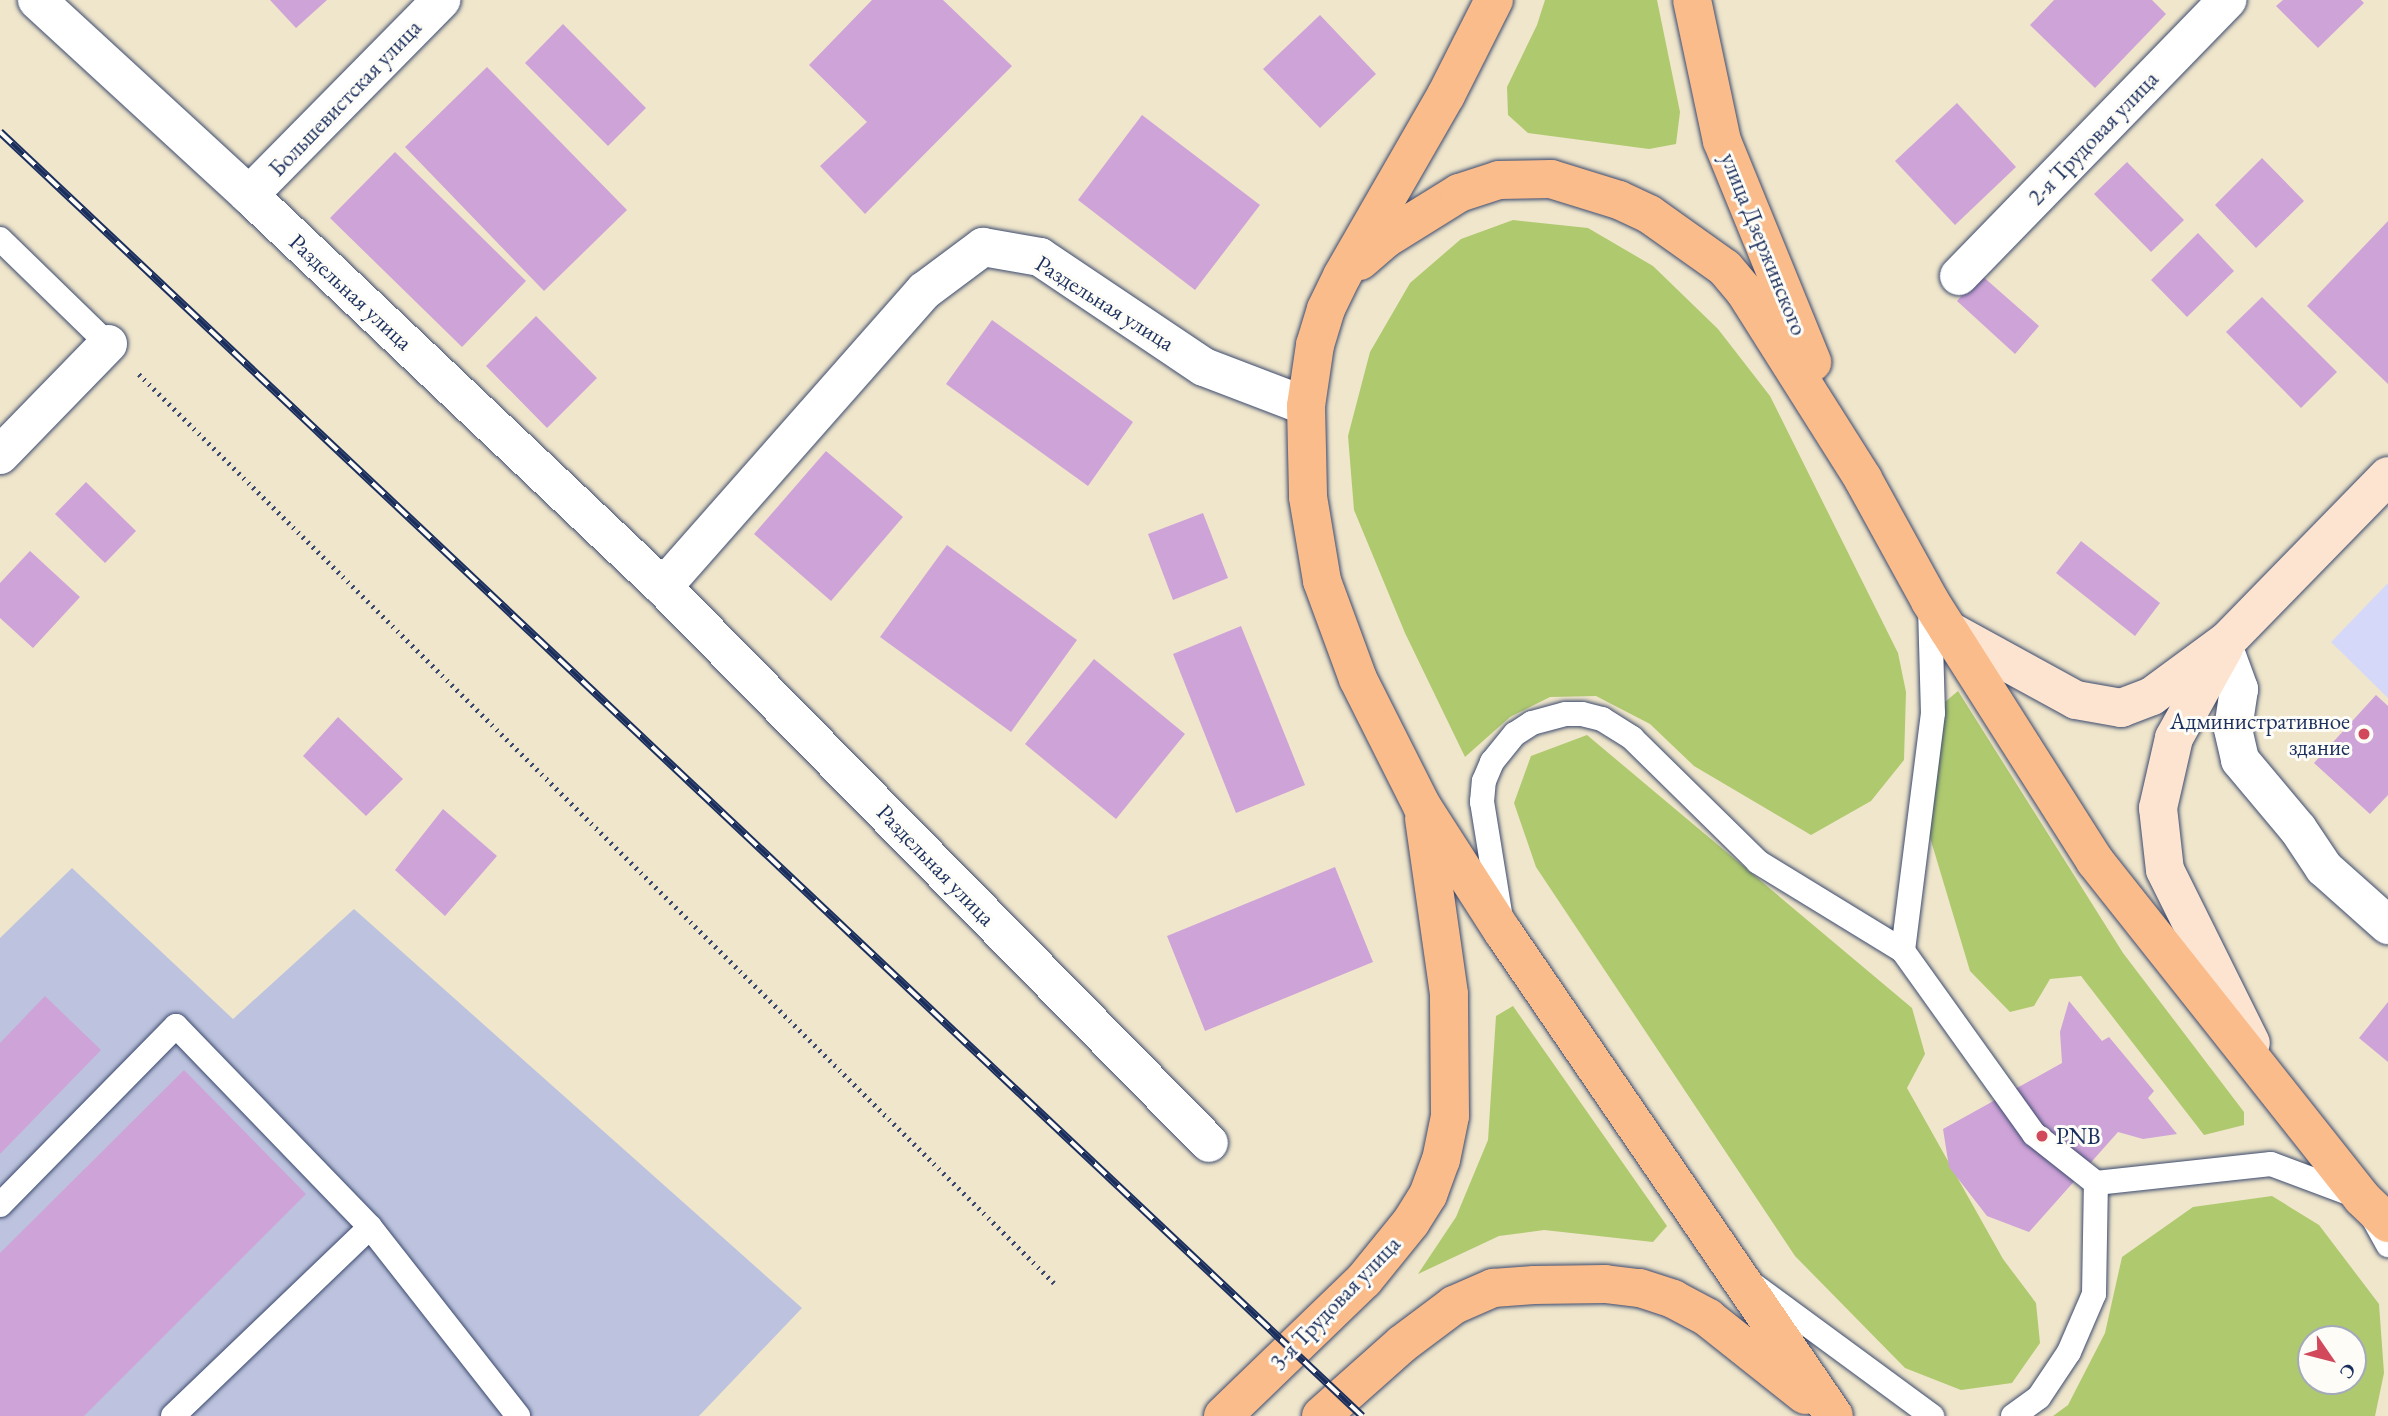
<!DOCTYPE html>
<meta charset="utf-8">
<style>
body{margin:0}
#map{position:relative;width:2388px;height:1416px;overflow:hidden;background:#f0e6cb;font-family:"EB Garamond",serif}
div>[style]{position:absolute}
.built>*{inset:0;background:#d5d8f9}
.industrial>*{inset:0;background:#bdc3de}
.green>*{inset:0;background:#afc96f}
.building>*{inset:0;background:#cea3d8}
.path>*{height:4.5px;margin-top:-2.25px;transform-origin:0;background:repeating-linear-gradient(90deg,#3b4a6e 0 2px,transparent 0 7px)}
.roads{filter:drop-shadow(0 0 2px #3b4a6e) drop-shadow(0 0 2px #3b4a6e)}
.lane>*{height:24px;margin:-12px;padding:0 12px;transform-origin:12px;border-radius:12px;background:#fff}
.street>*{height:38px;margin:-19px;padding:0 19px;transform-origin:19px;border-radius:19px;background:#fff}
.secondary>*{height:38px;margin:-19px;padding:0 19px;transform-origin:19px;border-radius:19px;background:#fde4d1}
.primary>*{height:38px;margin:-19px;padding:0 19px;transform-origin:19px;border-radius:19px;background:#fabc8b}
.rail>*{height:8px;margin-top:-4px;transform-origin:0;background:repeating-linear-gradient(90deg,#fdfcf7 0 16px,#1b2f5e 0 32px);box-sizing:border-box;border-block:2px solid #1b2f5e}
.dots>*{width:19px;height:19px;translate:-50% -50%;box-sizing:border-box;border:4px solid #fdfcf7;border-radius:50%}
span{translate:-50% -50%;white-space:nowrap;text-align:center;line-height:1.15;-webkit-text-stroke:6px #fdfcf7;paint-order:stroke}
.street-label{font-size:23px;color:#1b2f5e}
.poi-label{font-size:23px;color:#1b2f5e}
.right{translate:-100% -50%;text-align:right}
.left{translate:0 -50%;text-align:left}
.north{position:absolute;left:2297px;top:1325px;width:70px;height:70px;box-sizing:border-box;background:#fdfcf7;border:2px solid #a3aaba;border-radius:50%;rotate:125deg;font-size:19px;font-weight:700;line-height:28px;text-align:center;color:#1b2f5e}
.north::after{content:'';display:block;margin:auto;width:24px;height:32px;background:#d1495b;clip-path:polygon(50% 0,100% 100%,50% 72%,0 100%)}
</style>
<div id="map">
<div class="built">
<i style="clip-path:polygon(2388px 583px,2388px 698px,2331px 642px)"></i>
</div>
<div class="industrial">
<i style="clip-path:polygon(72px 868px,233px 1019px,354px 909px,802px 1308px,699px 1416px,0 1416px,0 938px)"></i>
</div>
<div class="green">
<i style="clip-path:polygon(1545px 0,1657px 0,1680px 112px,1676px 144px,1649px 149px,1528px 133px,1508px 115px,1507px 87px,1537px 25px)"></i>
<i style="clip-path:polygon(1513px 220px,1588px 228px,1653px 266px,1718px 329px,1770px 396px,1898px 653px,1906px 692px,1904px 760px,1871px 801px,1811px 835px,1694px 766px,1650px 724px,1596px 696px,1550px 697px,1510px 717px,1465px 757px,1405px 633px,1354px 510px,1348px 436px,1370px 352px,1410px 283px,1461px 239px)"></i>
<i style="clip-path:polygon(1958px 691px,2123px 953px,2244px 1112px,2244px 1125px,2204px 1135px,2081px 976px,2050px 979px,2034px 1006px,2010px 1012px,1970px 971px,1929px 834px,1945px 702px)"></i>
<i style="clip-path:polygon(1587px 735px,1912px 1008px,1925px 1054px,1907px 1088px,2003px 1259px,2036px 1303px,2040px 1343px,2012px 1383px,1961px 1390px,1905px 1368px,1795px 1256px,1536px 867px,1514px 803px,1531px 756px)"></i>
<i style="clip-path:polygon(1513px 1006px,1667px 1226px,1653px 1242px,1544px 1230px,1499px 1236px,1418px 1274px,1456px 1217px,1488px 1140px,1496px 1016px)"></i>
<i style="clip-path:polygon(evenodd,2272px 1196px,2319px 1225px,2379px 1304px,2384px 1373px,2375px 1416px,2053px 1416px,2068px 1405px,2105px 1333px,2122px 1257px,2193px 1207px,2272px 1196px,2311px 1339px,2353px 1339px,2353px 1381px,2311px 1381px,2311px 1339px)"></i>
</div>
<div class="building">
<i style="clip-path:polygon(270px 0,327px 0,296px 28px)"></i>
<i style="clip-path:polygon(872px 0,943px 0,1012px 66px,865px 214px,820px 166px,867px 122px,809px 65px)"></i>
<i style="clip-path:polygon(2054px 0,2152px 0,2166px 14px,2095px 88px,2030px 25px)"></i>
<i style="clip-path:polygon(2283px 0,2361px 0,2364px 3px,2318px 48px,2276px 6px)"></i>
<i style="clip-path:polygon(1320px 15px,1376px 74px,1320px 128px,1263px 69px)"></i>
<i style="clip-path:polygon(563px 24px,646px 108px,608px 146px,525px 63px)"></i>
<i style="clip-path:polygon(487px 67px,627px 210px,544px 291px,405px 147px)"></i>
<i style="clip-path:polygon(1957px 103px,2016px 167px,1955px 225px,1895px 161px)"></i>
<i style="clip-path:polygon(1142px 115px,1260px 205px,1195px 290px,1078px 200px)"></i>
<i style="clip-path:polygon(395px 152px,526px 281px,462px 347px,330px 218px)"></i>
<i style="clip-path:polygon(2262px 158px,2304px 201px,2256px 248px,2215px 205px)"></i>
<i style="clip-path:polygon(2127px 162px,2184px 220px,2151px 252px,2094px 194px)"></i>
<i style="clip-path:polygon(2388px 221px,2388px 384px,2307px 306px)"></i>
<i style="clip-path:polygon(2198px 233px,2234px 271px,2187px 317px,2151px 280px)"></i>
<i style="clip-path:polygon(1980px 274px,2039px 326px,2015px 354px,1957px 301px)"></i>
<i style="clip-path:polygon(2262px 297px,2337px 372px,2301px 408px,2226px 332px)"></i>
<i style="clip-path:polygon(536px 316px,597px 378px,547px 428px,486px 366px)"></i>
<i style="clip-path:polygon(992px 320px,1133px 422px,1088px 486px,946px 384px)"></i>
<i style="clip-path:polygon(826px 451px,903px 517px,831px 601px,754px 534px)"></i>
<i style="clip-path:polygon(86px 482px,136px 531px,105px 563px,55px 514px)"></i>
<i style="clip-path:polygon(1203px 513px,1228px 578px,1173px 600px,1148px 534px)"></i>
<i style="clip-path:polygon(2081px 541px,2160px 603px,2135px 636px,2056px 573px)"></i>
<i style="clip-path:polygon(947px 545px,1077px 640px,1011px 732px,880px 637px)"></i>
<i style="clip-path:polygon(30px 551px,80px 597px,33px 648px,0 618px,0 583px)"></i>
<i style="clip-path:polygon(1241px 626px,1305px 785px,1236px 813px,1173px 654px)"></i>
<i style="clip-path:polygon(1094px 659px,1185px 734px,1116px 819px,1025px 744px)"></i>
<i style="clip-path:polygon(2376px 695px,2388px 706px,2388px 795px,2370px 814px,2314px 763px)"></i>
<i style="clip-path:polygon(338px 717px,403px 779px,366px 816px,303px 756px)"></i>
<i style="clip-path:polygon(443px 809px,497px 856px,445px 916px,395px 870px)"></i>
<i style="clip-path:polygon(1335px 867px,1373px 962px,1205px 1031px,1167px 936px)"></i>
<i style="clip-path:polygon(45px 996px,101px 1050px,0 1154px,0 1043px)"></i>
<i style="clip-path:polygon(2069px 1001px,2102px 1041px,2109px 1037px,2154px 1091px,2148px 1098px,2177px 1134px,2143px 1139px,2118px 1132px,2029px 1232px,1987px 1216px,1949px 1167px,1943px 1129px,2062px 1063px,2060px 1032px)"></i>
<i style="clip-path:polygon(2388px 1002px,2388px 1062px,2359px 1038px)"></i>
<i style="clip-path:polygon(184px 1070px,306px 1194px,84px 1416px,0 1416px,0 1253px)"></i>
</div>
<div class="path">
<i style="left:139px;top:374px;width:1290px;rotate:44.81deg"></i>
</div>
<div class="roads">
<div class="lane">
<i style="left:0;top:239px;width:151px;rotate:44.2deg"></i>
<i style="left:1930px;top:607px;width:106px;rotate:88.4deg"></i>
<i style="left:1933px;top:713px;width:240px;rotate:97.2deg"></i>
<i style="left:1903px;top:951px;width:225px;rotate:54.4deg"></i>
<i style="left:2034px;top:1134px;width:79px;rotate:38.3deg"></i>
<i style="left:2096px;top:1183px;width:176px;rotate:-6.2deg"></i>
<i style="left:2271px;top:1164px;width:97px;rotate:20.5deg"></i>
<i style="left:2362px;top:1198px;width:54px;rotate:61deg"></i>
<i style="left:1501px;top:919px;width:119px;rotate:-99.2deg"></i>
<i style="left:1482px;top:802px;width:21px;rotate:-85deg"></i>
<i style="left:1484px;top:781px;width:21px;rotate:-67deg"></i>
<i style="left:1492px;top:762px;width:36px;rotate:-51deg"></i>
<i style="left:1515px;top:734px;width:20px;rotate:-33deg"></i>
<i style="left:1532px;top:723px;width:35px;rotate:-15deg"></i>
<i style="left:1566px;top:714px;width:16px"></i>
<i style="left:1582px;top:714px;width:21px;rotate:14deg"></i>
<i style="left:1602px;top:719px;width:36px;rotate:32deg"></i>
<i style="left:1632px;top:738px;width:177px;rotate:44.5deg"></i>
<i style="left:1758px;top:862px;width:170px;rotate:31.5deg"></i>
<i style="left:0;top:1205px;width:251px;rotate:-45.5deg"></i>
<i style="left:176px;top:1026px;width:279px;rotate:46deg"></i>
<i style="left:370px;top:1227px;width:240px;rotate:51.9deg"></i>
<i style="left:1755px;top:1286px;width:220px;rotate:36.3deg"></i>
<i style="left:173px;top:1416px;width:273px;rotate:-43.8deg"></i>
<i style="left:2013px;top:1416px;width:32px;rotate:-36deg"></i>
<i style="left:2039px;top:1397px;width:54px;rotate:-56.3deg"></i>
<i style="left:2069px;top:1352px;width:63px;rotate:-66.7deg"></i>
<i style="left:2094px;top:1294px;width:111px;rotate:-89deg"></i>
</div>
<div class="street">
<i style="left:37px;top:0;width:288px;rotate:42.6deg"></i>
<i style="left:249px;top:195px;width:570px;rotate:43.44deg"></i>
<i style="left:663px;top:587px;width:779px;rotate:45.52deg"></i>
<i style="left:249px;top:195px;width:274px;rotate:-45.4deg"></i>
<i style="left:1959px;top:276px;width:385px;rotate:-45.8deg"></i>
<i style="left:0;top:455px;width:155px;rotate:-45.8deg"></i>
<i style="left:663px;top:587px;width:395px;rotate:-48.6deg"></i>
<i style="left:924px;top:291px;width:74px;rotate:-36.7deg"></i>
<i style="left:983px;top:247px;width:58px;rotate:10deg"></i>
<i style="left:1040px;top:257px;width:197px;rotate:33.9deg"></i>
<i style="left:1204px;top:367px;width:109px;rotate:20.9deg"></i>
<i style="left:2224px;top:648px;width:44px;rotate:69.9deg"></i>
<i style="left:2239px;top:689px;width:40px;rotate:98.5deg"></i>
<i style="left:2233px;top:729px;width:32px;rotate:77deg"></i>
<i style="left:2240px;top:760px;width:90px;rotate:50deg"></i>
<i style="left:2298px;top:829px;width:47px;rotate:56.3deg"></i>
<i style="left:2324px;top:868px;width:86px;rotate:41.7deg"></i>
</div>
<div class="secondary">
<i style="left:1948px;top:630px;width:146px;rotate:28.7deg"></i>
<i style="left:2076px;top:700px;width:46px;rotate:10.1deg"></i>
<i style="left:2121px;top:708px;width:33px;rotate:-21deg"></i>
<i style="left:2152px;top:696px;width:94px;rotate:-36.4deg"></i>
<i style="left:2228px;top:640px;width:229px;rotate:-45.7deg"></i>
<i style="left:2224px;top:648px;width:103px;rotate:119.1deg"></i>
<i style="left:2174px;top:738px;width:72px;rotate:102.9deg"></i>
<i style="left:2158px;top:808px;width:62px;rotate:83.6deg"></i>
<i style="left:2165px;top:870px;width:193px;rotate:63.6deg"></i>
</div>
<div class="primary">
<i style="left:1494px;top:0;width:106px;rotate:116.8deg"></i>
<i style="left:1446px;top:95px;width:209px;rotate:119.9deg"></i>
<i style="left:1342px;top:276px;width:37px;rotate:116deg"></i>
<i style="left:1326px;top:309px;width:38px;rotate:107deg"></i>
<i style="left:1315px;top:345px;width:62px;rotate:98.4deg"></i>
<i style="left:1306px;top:406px;width:91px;rotate:88.7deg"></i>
<i style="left:1308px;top:497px;width:85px;rotate:80.5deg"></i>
<i style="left:1322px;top:581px;width:104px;rotate:69.8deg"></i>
<i style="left:1358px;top:679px;width:142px;rotate:63.3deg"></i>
<i style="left:1422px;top:806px;width:150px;rotate:57.3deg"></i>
<i style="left:1503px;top:932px;width:586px;rotate:55.63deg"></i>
<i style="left:1692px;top:0;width:144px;rotate:78deg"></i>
<i style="left:1722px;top:141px;width:239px;rotate:67.8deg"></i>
<i style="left:1360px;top:261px;width:33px;rotate:-41deg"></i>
<i style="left:1385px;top:239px;width:87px;rotate:-31.9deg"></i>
<i style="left:1459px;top:193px;width:42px;rotate:-18deg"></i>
<i style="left:1499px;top:180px;width:52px;rotate:-1.1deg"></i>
<i style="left:1551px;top:179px;width:71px;rotate:17.2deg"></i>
<i style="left:1619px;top:200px;width:33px;rotate:25deg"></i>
<i style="left:1649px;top:214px;width:93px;rotate:35.4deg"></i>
<i style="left:1725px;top:268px;width:31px;rotate:50deg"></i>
<i style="left:1745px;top:292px;width:221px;rotate:57.7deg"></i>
<i style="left:1863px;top:479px;width:139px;rotate:61.2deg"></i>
<i style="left:1930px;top:601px;width:308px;rotate:57.6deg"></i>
<i style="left:2095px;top:861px;width:430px;rotate:51.6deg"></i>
<i style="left:2362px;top:1198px;width:36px;rotate:44deg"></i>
<i style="left:1223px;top:1416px;width:196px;rotate:-44deg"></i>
<i style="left:1364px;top:1280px;width:75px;rotate:-51deg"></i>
<i style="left:1411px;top:1222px;width:32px;rotate:-58deg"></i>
<i style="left:1428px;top:1195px;width:37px;rotate:-70deg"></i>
<i style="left:1441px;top:1160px;width:45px;rotate:-78.4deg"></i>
<i style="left:1450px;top:1116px;width:122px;rotate:-90.5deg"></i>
<i style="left:1449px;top:994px;width:177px;rotate:-98.1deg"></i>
<i style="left:1321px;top:1416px;width:108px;rotate:-41.6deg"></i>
<i style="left:1402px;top:1344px;width:65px;rotate:-36.9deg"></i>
<i style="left:1454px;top:1305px;width:43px;rotate:-23.6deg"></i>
<i style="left:1493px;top:1288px;width:41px;rotate:-4.2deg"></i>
<i style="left:1534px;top:1285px;width:71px;rotate:-0.8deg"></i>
<i style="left:1605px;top:1284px;width:35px;rotate:7deg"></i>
<i style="left:1640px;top:1288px;width:35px;rotate:18deg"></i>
<i style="left:1673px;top:1299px;width:40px;rotate:28deg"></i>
<i style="left:1708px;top:1318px;width:124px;rotate:38.4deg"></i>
</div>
</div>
<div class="rail">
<i style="left:0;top:132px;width:1872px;rotate:43.31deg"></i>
</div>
<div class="dots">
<i style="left:2364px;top:734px;background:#d1495b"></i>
<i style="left:2042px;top:1136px;background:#d1495b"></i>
</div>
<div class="street-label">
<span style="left:345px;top:98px;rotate:-46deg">Большевистская улица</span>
<span style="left:2093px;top:138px;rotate:-46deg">2-я Трудовая улица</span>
<span style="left:1764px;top:244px;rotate:68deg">улица Дзержинского</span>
<span style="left:351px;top:292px;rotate:43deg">Раздельная улица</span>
<span style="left:1105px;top:303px;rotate:32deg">Раздельная улица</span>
<span style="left:936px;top:865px;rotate:46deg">Раздельная улица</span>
<span style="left:1335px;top:1303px;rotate:-46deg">3-я Трудовая улица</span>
</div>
<div class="poi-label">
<span class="right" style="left:2350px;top:734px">Административное<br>здание</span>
<span class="left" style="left:2056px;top:1136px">PNB</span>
</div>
<div class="north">С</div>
</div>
